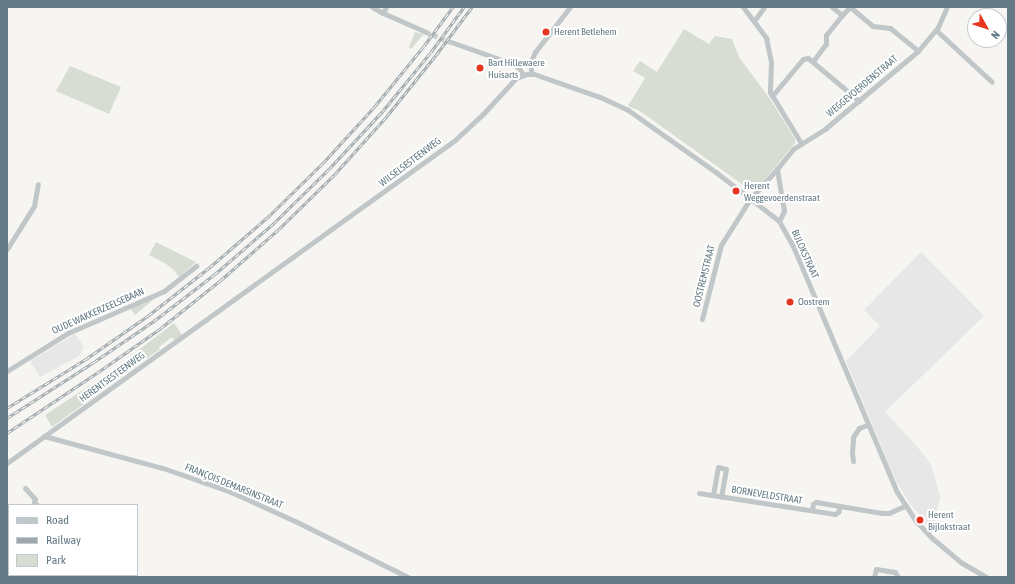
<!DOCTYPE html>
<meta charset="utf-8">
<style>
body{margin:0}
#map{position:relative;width:1015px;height:584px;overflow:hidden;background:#f6f5f2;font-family:"Asap Condensed",sans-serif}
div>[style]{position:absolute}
.built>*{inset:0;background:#e6e7e6}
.green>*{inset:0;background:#d8ddd3}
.minor-tunnel>*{height:5px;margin-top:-2.5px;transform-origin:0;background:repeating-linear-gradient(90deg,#cad0d1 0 5px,transparent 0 7.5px)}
.minor>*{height:5px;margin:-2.5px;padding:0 2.5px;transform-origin:2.5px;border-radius:2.5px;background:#c1c6c8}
.rail>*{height:3px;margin-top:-1.5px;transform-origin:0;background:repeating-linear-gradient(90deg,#fff 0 4.5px,#9fa8ac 0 9px);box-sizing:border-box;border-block:1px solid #9fa8ac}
.dots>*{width:11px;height:11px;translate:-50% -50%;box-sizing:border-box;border:2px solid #fff;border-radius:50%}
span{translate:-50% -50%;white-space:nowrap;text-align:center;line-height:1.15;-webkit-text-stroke:4px #fff;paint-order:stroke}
.poi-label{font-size:10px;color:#647a84}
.left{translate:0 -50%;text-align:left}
.street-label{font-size:10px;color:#647a84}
.frame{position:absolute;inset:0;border:8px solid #647a84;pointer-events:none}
.legend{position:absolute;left:8px;top:504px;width:130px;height:72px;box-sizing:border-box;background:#fff;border:1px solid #c1cace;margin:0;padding:5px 7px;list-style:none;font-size:12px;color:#647a84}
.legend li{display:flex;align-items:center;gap:8px;height:20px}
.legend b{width:20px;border:1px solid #c1cace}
.north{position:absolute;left:967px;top:8px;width:40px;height:40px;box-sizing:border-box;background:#fff;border:1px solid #c1cace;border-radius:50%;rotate:129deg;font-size:11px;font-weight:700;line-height:16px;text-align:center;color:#647a84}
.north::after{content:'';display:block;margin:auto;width:14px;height:18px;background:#e83520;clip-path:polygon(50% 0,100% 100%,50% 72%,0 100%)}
</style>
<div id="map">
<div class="built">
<i style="clip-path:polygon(921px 252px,984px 316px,885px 412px,915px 444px,931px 464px,940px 496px,933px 532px,910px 504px,895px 479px,846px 361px,880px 326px,864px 310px)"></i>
<i style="clip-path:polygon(75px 334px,84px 347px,79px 356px,40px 377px,30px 361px)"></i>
</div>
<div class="green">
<i style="clip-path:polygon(684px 29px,709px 44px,715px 36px,732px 39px,739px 57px,770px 99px,795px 139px,795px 143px,756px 190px,750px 190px,640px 111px,628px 106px,645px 78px,633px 71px,640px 61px,657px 72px)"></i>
<i style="clip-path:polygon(415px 32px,424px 34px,411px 49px,409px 47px)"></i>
<i style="clip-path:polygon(70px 66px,121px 87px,109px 114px,56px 91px)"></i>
<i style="clip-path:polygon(156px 242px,196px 262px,179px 277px,175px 271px,166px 264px,149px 255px)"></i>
<i style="clip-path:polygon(160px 294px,135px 315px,130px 308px)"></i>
<i style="clip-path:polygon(174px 323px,182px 335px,174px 340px,172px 337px,159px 347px,160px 349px,52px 427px,45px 415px,107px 374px)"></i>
</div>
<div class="minor-tunnel">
<i style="left:426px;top:32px;width:27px;rotate:22deg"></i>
</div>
<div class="minor">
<i style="left:372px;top:7px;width:13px;rotate:29deg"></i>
<i style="left:383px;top:13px;width:47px;rotate:23.8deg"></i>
<i style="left:743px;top:7px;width:39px;rotate:53deg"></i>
<i style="left:766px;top:38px;width:24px;rotate:78deg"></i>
<i style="left:771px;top:61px;width:31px;rotate:92deg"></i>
<i style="left:770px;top:92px;width:60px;rotate:58.7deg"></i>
<i style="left:832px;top:7px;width:13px;rotate:39deg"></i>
<i style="left:842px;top:15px;width:11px;rotate:-45deg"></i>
<i style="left:850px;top:7px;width:30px;rotate:40deg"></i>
<i style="left:873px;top:26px;width:17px;rotate:7deg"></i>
<i style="left:890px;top:28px;width:36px;rotate:39deg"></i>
<i style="left:383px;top:13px;width:7px;rotate:-63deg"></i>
<i style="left:754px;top:21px;width:17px;rotate:-54deg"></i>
<i style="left:936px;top:30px;width:76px;rotate:42.9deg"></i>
<i style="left:451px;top:42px;width:66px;rotate:19.5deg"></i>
<i style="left:513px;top:64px;width:7px;rotate:34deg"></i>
<i style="left:519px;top:68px;width:8px;rotate:60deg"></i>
<i style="left:813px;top:61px;width:21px;rotate:-53deg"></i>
<i style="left:826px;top:44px;width:9px;rotate:-90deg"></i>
<i style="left:826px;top:35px;width:26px;rotate:-51deg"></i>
<i style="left:531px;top:73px;width:12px;rotate:-90deg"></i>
<i style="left:531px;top:61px;width:10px;rotate:-66deg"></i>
<i style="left:535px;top:52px;width:57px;rotate:-52.1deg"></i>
<i style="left:772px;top:96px;width:48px;rotate:-50deg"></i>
<i style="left:803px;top:59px;width:5px;rotate:-11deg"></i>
<i style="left:808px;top:58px;width:67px;rotate:40.1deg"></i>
<i style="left:779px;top:221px;width:11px;rotate:-63deg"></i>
<i style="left:784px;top:211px;width:43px;rotate:-99.5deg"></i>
<i style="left:777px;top:169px;width:26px;rotate:-51deg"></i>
<i style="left:793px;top:149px;width:39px;rotate:-32deg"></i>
<i style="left:826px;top:128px;width:120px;rotate:-39.9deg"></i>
<i style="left:918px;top:51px;width:31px;rotate:-50deg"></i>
<i style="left:938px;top:27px;width:22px;rotate:-66deg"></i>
<i style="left:7px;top:249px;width:51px;rotate:-57.9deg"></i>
<i style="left:34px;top:206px;width:22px;rotate:-80deg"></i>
<i style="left:702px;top:319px;width:76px;rotate:-75.6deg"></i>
<i style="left:721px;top:245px;width:54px;rotate:-57.8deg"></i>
<i style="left:750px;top:199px;width:40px;rotate:-48deg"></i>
<i style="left:7px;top:371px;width:72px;rotate:-31.9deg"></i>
<i style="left:68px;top:333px;width:105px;rotate:-23.6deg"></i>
<i style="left:164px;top:291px;width:41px;rotate:-38deg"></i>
<i style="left:44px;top:436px;width:123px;rotate:15.1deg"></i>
<i style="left:163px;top:468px;width:72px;rotate:19.4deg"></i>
<i style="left:231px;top:492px;width:70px;rotate:24.4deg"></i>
<i style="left:295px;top:521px;width:126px;rotate:26.4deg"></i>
<i style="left:853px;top:461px;width:8px;rotate:-97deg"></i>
<i style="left:852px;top:453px;width:16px;rotate:-86deg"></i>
<i style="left:853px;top:437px;width:11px;rotate:-56deg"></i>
<i style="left:859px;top:428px;width:9px;rotate:-21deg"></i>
<i style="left:7px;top:463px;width:552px;rotate:-35.79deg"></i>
<i style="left:455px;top:140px;width:38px;rotate:-43deg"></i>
<i style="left:483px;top:114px;width:49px;rotate:-47.5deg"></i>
<i style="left:516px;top:78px;width:12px;rotate:-20deg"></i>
<i style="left:527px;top:74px;width:7px"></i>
<i style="left:534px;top:74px;width:70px;rotate:19.2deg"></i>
<i style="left:600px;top:97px;width:31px;rotate:25deg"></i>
<i style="left:628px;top:110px;width:109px;rotate:35.3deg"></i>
<i style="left:717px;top:173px;width:78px;rotate:37.7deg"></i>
<i style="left:779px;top:221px;width:29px;rotate:61deg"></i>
<i style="left:793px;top:246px;width:267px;rotate:67.1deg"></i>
<i style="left:897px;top:492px;width:35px;rotate:57deg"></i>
<i style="left:916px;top:521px;width:23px;rotate:47deg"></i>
<i style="left:932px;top:538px;width:39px;rotate:40deg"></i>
<i style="left:962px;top:563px;width:28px;rotate:30deg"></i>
<i style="left:25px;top:488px;width:15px;rotate:48deg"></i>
<i style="left:35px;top:499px;width:3px;rotate:108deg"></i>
<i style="left:34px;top:502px;width:4px;rotate:45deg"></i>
<i style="left:699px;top:493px;width:138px;rotate:8.8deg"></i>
<i style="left:835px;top:514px;width:4px;rotate:-34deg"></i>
<i style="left:838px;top:512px;width:6px;rotate:-72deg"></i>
<i style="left:713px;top:495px;width:28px;rotate:-80deg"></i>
<i style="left:718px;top:467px;width:8px;rotate:14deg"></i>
<i style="left:726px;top:469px;width:28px;rotate:100deg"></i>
<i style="left:812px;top:510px;width:6px;rotate:-81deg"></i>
<i style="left:813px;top:504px;width:4px;rotate:-34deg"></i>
<i style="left:816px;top:502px;width:67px;rotate:9.5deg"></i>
<i style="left:882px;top:513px;width:7px"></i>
<i style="left:889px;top:513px;width:17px;rotate:-24deg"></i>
<i style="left:58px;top:577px;width:3px;rotate:-45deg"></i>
<i style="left:874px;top:577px;width:8px;rotate:-76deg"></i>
<i style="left:876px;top:569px;width:19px;rotate:9deg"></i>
<i style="left:895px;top:572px;width:6px;rotate:59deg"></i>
</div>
<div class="rail">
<i style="left:7px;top:408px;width:93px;rotate:-31.8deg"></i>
<i style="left:86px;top:359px;width:77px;rotate:-34.9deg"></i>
<i style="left:149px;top:315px;width:78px;rotate:-38.2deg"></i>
<i style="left:210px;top:267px;width:77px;rotate:-40.8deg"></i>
<i style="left:268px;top:217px;width:77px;rotate:-44.5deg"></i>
<i style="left:323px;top:163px;width:77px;rotate:-47.6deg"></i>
<i style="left:375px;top:106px;width:77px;rotate:-50.8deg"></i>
<i style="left:424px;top:46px;width:49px;rotate:-53.4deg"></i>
<i style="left:7px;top:418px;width:103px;rotate:-32.8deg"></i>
<i style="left:94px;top:362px;width:73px;rotate:-34.3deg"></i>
<i style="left:154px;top:321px;width:77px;rotate:-37.6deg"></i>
<i style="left:215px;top:274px;width:78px;rotate:-40.8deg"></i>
<i style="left:274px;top:223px;width:77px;rotate:-44.5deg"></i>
<i style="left:329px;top:169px;width:78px;rotate:-47.1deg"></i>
<i style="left:382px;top:112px;width:77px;rotate:-50.8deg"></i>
<i style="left:431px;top:52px;width:56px;rotate:-53.7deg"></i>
<i style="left:7px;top:433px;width:108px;rotate:-33.7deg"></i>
<i style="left:97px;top:373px;width:78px;rotate:-35.1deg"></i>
<i style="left:161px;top:328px;width:77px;rotate:-38.7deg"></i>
<i style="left:221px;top:280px;width:77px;rotate:-41.3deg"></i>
<i style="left:279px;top:229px;width:78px;rotate:-44.5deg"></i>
<i style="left:335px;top:174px;width:78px;rotate:-48.1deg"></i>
<i style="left:387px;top:116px;width:78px;rotate:-51.2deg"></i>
<i style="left:436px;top:55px;width:60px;rotate:-53.1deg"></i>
</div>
<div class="dots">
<i style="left:546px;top:32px;background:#e83520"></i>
<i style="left:480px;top:68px;background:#e83520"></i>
<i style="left:736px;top:191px;background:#e83520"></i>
<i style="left:790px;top:302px;background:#e83520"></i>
<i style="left:920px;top:520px;background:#e83520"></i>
</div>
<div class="poi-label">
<span class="left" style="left:554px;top:32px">Herent Betlehem</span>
<span class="left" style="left:488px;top:68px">Bart Hillewaere<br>Huisarts</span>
<span class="left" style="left:744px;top:191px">Herent<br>Weggevoerdenstraat</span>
<span class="left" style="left:798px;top:302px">Oostrem</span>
<span class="left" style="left:928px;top:520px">Herent<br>Bijlokstraat</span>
</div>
<div class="street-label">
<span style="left:862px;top:86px;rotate:-40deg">WEGGEVOERDENSTRAAT</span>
<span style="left:410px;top:162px;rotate:-37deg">WILSELSESTEENWEG</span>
<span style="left:805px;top:254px;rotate:66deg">BIJLOKSTRAAT</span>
<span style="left:704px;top:276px;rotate:-76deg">OOSTREMSTRAAT</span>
<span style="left:98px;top:311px;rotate:-24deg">OUDE WAKKERZEELSEBAAN</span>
<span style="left:112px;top:377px;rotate:-36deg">HERENTSESTEENWEG</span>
<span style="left:234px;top:486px;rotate:22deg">FRANÇOIS DEMARSINSTRAAT</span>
<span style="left:767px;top:495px;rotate:9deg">BORNEVELDSTRAAT</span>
</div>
<div class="frame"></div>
<ul class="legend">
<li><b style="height:5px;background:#c1c6c8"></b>Road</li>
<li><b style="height:5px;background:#9fa8ac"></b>Railway</li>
<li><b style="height:11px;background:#d8ddd3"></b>Park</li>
</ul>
<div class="north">N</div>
</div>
